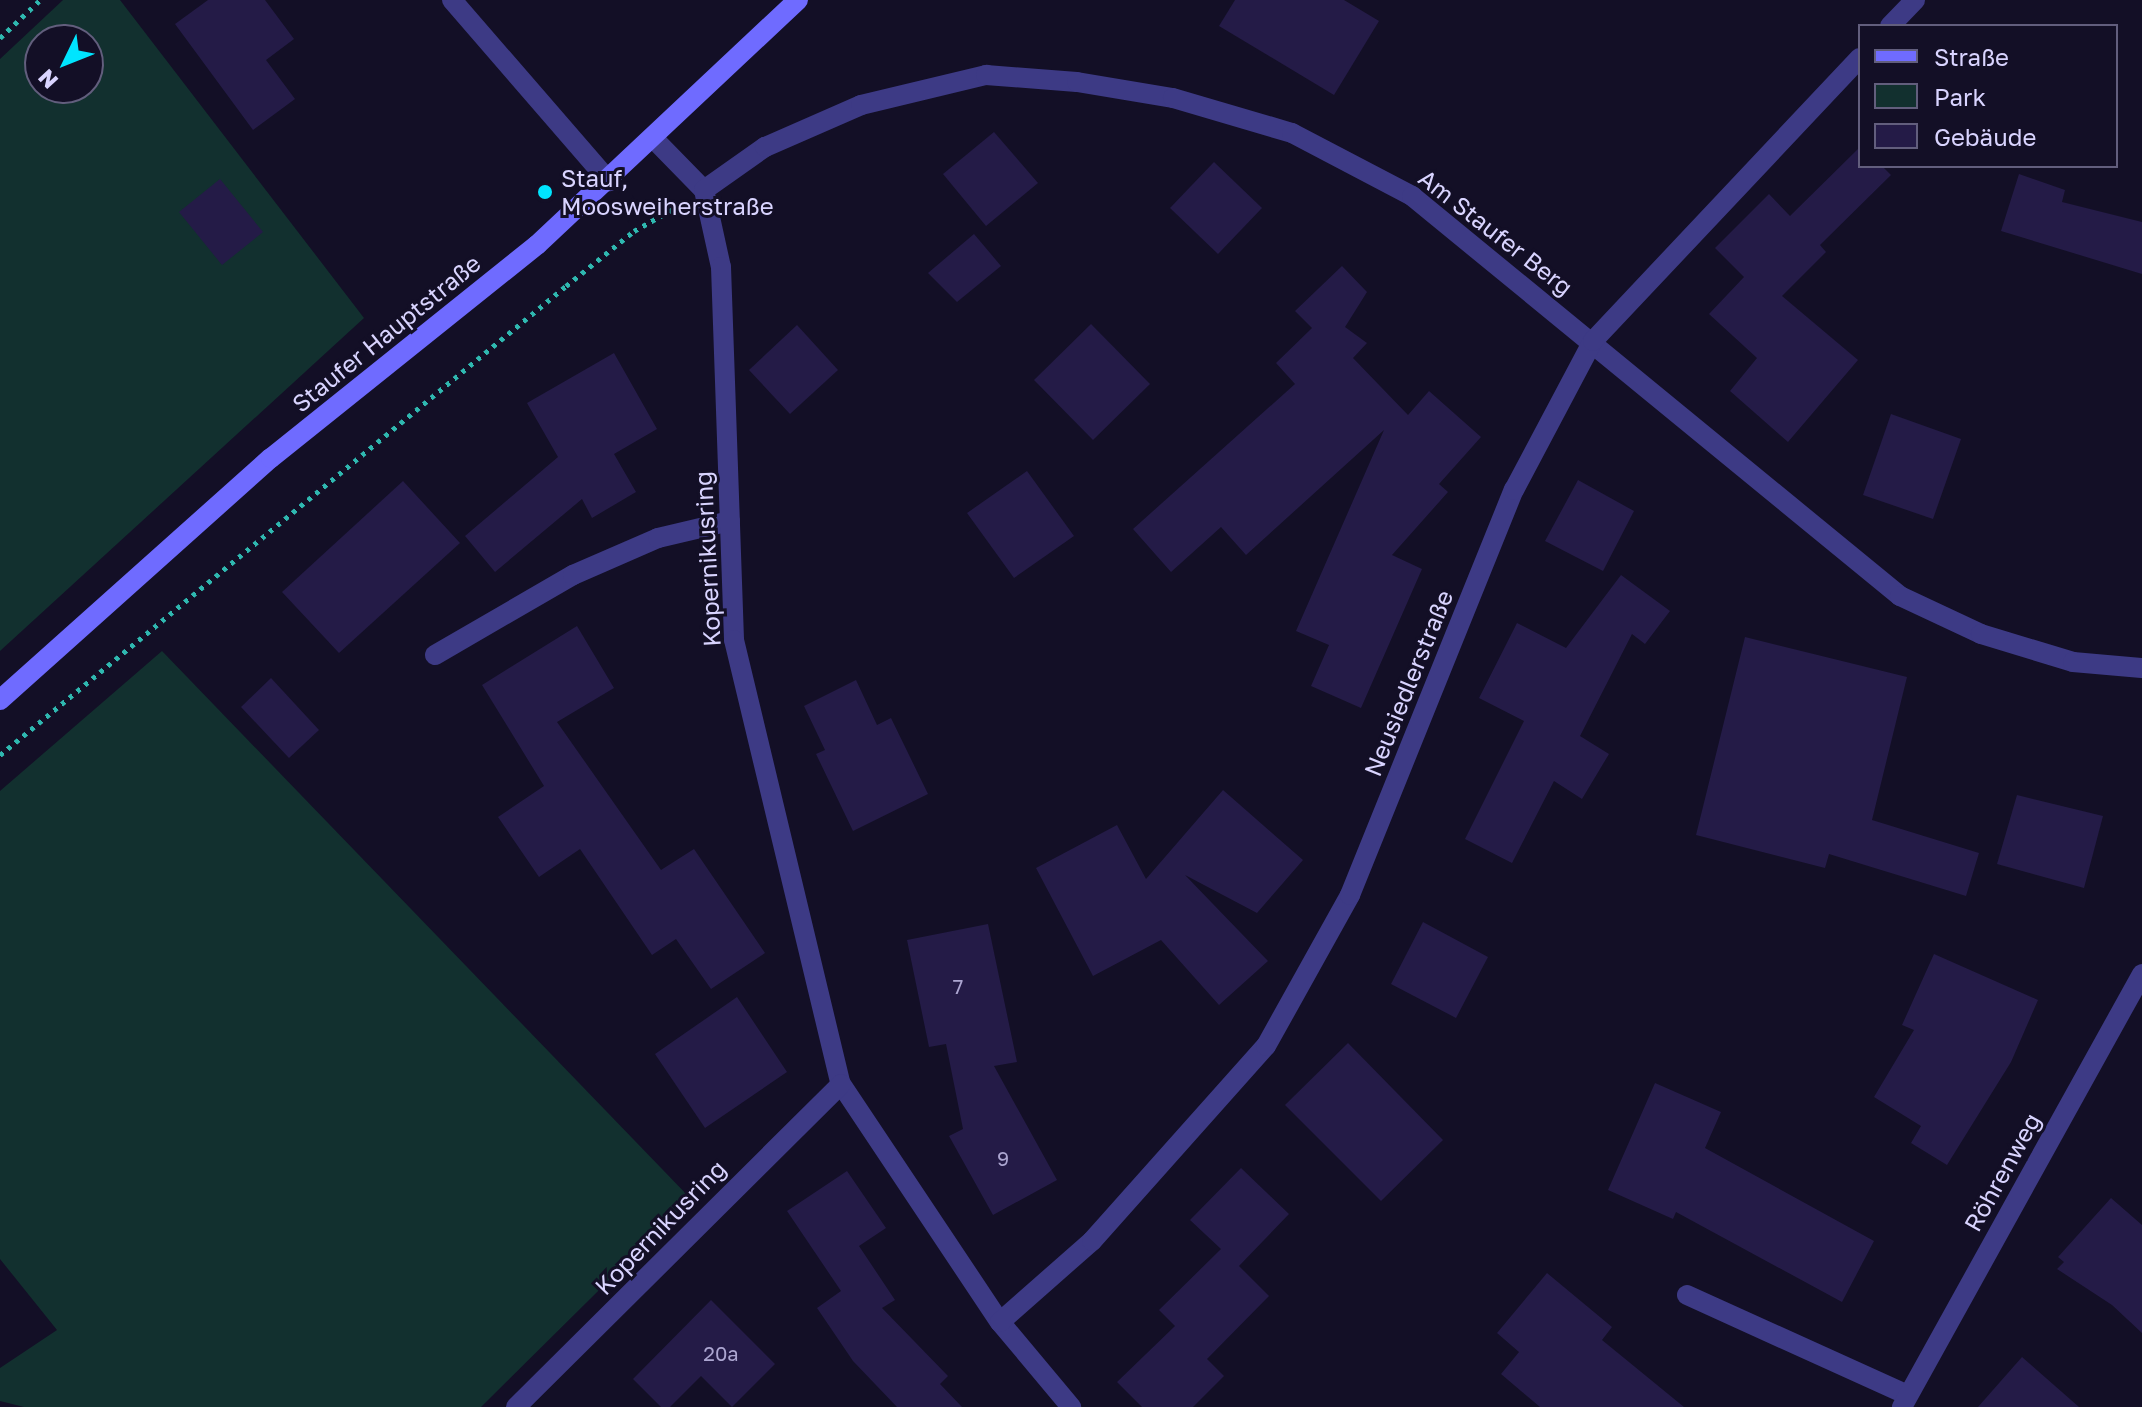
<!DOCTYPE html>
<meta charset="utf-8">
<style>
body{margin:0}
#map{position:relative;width:2142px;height:1407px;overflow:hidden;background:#130f26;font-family:"Golos Text",sans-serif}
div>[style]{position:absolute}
.green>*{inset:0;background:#12302f}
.building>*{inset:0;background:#241b47}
.path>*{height:5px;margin-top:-2.5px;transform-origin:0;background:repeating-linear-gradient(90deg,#2fb8b0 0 4px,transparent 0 10px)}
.lane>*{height:20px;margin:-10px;padding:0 10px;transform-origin:10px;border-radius:10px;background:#3d3a85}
.street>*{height:20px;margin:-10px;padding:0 10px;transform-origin:10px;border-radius:10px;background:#3d3a85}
.secondary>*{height:20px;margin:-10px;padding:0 10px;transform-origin:10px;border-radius:10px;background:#6f6bff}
.dots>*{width:22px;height:22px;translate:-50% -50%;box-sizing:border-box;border:4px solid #130f26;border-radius:50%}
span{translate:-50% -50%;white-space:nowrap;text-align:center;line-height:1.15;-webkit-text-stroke:6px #130f26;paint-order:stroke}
.number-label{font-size:20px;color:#aca6d1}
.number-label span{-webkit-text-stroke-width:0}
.poi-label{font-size:24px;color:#d9d4ff}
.left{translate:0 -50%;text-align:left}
.street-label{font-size:24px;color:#d9d4ff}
.legend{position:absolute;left:1858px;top:24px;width:260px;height:144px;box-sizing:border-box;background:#130f26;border:2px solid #625e7d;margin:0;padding:10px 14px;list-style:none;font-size:24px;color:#d9d4ff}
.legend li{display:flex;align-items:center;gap:16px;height:40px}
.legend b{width:40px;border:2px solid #625e7d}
.north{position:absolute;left:24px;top:24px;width:80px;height:80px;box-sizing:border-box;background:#130f26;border:2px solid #625e7d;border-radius:50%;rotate:227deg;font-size:22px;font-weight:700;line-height:32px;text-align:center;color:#d9d4ff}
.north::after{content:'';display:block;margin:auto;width:28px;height:36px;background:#00e5ff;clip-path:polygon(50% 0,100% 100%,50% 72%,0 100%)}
</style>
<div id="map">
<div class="green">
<i style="clip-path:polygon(evenodd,63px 0,120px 0,364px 318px,0 651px,0 59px,63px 0,40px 40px,88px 40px,88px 88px,40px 88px,40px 40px)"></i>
<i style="clip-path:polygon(162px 651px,691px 1199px,481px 1407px,24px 1407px,0 1401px,0 1368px,57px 1330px,0 1259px,0 791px)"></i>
</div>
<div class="building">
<i style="clip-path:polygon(208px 0,265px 0,294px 39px,266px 60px,295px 99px,253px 130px,175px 24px)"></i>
<i style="clip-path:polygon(1235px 0,1344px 0,1379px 21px,1334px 95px,1219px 26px)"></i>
<i style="clip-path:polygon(994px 132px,1038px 183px,986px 226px,943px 174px)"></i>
<i style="clip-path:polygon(1860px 147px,1860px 166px,1882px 166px,1891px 175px,1820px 245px,1826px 252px,1782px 296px,1858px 360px,1788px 442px,1730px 391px,1757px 358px,1709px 314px,1744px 277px,1715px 248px,1769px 194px,1790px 216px)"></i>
<i style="clip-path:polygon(1214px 162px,1262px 208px,1218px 254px,1170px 208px)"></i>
<i style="clip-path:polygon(2019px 174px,2065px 190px,2062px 202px,2142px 222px,2142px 274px,2001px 231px)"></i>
<i style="clip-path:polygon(220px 179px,263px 232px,222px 265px,179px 212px)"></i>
<i style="clip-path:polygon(974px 234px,1001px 266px,957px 302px,928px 273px)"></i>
<i style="clip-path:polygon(1342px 266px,1367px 292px,1345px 327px,1367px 343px,1353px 358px,1408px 415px,1429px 391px,1481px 437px,1439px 484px,1448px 492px,1392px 555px,1422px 569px,1361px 708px,1311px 686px,1329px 645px,1296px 631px,1384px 430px,1246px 555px,1221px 527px,1171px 572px,1133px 529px,1295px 384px,1276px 363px,1312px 328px,1295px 311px)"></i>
<i style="clip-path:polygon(1091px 324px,1150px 384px,1093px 440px,1034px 380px)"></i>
<i style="clip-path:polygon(797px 325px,838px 370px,790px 414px,749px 370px)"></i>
<i style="clip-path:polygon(614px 353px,657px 429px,614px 454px,636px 492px,592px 518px,582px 499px,495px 572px,465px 536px,558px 457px,527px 403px)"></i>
<i style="clip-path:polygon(1891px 414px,1961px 439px,1933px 519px,1863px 495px)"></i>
<i style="clip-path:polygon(1027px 471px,1074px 536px,1014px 578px,967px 513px)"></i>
<i style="clip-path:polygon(1578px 480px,1634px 511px,1603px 571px,1545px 541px)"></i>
<i style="clip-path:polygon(403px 481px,460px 543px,339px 653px,282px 592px)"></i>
<i style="clip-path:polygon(1621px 575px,1670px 611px,1645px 644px,1632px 634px,1580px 736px,1609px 754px,1582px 799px,1554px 781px,1512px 863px,1465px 839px,1524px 721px,1479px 698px,1517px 623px,1566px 648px)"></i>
<i style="clip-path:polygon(577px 626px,614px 688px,557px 722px,661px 870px,694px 849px,765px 953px,711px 989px,676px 939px,652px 955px,580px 849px,539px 877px,498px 817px,544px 786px,482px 685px)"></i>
<i style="clip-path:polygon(1745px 637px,1907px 677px,1872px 820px,1979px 853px,1966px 896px,1829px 854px,1825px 868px,1696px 835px)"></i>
<i style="clip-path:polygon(271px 678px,319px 730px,289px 758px,241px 707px)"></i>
<i style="clip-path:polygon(856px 680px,877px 725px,891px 718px,928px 794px,853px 831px,816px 754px,825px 750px,804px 706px)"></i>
<i style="clip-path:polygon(1223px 790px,1303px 860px,1257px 913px,1185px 875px,1268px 961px,1219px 1005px,1161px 940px,1093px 976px,1036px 868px,1117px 825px,1146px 879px)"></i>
<i style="clip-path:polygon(2017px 795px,2103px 816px,2084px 888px,1997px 864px)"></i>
<i style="clip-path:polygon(1423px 922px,1488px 957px,1456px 1018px,1391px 984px)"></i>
<i style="clip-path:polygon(988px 924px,1017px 1062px,994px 1066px,1057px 1180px,993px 1215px,949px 1136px,963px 1129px,946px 1044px,929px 1047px,907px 940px)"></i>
<i style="clip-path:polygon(1934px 954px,2038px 1000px,2011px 1062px,1947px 1165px,1911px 1143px,1921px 1126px,1874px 1097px,1914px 1030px,1902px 1025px)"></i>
<i style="clip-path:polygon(737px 997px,787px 1072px,705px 1128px,655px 1054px)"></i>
<i style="clip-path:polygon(1348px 1043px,1443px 1140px,1381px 1201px,1285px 1105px)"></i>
<i style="clip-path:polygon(1655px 1083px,1721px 1112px,1705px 1148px,1874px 1241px,1842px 1302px,1676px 1212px,1673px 1219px,1608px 1190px)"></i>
<i style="clip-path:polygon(1241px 1168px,1289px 1214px,1239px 1266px,1269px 1296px,1207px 1359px,1224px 1376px,1193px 1407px,1142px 1407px,1117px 1382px,1175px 1326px,1159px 1310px,1221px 1249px,1190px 1220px)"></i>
<i style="clip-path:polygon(847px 1171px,886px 1228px,859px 1246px,895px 1300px,882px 1308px,948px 1376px,940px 1384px,962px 1407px,897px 1407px,853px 1361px,817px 1308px,841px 1291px,787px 1211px)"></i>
<i style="clip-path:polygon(2111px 1198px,2142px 1225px,2142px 1333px,2112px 1305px,2057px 1269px,2064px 1262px,2058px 1257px)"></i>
<i style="clip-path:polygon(1547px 1273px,1612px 1327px,1602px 1340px,1684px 1407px,1540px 1407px,1501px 1374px,1519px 1352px,1497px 1333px)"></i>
<i style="clip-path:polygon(711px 1300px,775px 1364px,732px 1407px,701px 1376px,670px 1407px,661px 1407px,633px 1379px)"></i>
<i style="clip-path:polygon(2022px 1357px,2079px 1407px,1978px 1407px)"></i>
</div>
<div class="path">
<i style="left:0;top:38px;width:55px;rotate:-43.5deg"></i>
<i style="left:0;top:755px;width:735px;rotate:-39.65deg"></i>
<i style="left:566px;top:286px;width:87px;rotate:-39deg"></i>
<i style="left:634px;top:231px;width:45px;rotate:-29.4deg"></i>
</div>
<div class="lane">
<i style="left:435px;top:655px;width:160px;rotate:-30.1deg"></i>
<i style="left:573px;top:575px;width:93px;rotate:-23.5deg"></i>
<i style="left:658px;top:538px;width:74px;rotate:-13.3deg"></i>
</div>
<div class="street">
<i style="left:452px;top:0;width:240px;rotate:49.1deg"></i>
<i style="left:1890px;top:26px;width:36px;rotate:-46deg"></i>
<i style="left:653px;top:138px;width:73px;rotate:45.6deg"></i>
<i style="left:704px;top:190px;width:79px;rotate:77.6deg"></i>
<i style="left:721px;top:267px;width:373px;rotate:88deg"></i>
<i style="left:734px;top:640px;width:457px;rotate:76.5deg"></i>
<i style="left:841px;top:1084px;width:286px;rotate:56.3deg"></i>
<i style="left:1000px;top:1322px;width:111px;rotate:50.1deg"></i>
<i style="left:704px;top:190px;width:75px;rotate:-35.2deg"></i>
<i style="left:765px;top:147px;width:105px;rotate:-23.6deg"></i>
<i style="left:861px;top:105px;width:129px;rotate:-13.5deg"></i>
<i style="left:986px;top:75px;width:91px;rotate:4.4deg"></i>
<i style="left:1077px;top:82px;width:97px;rotate:9.5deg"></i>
<i style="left:1173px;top:98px;width:124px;rotate:16.4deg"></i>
<i style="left:1292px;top:133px;width:136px;rotate:27.7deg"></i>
<i style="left:1412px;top:196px;width:631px;rotate:39.34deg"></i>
<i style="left:1900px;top:596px;width:89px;rotate:25.1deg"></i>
<i style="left:1981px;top:634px;width:96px;rotate:16.9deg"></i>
<i style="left:2073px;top:662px;width:69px;rotate:5deg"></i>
<i style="left:1687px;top:1295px;width:242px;rotate:24.4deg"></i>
<i style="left:1000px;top:1322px;width:123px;rotate:-41.4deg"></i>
<i style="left:1092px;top:1241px;width:261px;rotate:-48.3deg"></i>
<i style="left:1266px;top:1046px;width:173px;rotate:-60.9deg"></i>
<i style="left:1350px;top:895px;width:437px;rotate:-68deg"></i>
<i style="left:1514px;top:490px;width:169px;rotate:-62.1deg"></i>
<i style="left:1593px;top:341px;width:389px;rotate:-46.7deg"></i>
<i style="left:516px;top:1407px;width:458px;rotate:-44.8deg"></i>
<i style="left:1902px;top:1407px;width:495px;rotate:-61deg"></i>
</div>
<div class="secondary">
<i style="left:0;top:700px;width:363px;rotate:-41.8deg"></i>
<i style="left:271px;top:458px;width:341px;rotate:-38.7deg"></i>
<i style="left:537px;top:245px;width:358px;rotate:-43.2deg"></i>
</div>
<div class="dots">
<i style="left:545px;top:192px;background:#00e5ff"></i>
</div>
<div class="number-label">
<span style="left:958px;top:986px">7</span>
<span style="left:1003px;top:1158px">9</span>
<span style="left:721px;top:1353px">20a</span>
</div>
<div class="poi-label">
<span class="left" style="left:561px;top:192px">Stauf,<br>Moosweiherstraße</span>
</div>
<div class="street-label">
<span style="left:1496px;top:232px;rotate:38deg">Am Staufer Berg</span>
<span style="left:386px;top:333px;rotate:-39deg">Staufer Hauptstraße</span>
<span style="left:707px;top:559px;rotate:-93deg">Kopernikusring</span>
<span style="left:1408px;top:683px;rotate:-68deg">Neusiedlerstraße</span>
<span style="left:2002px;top:1172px;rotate:-61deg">Röhrenweg</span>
<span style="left:660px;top:1227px;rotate:-46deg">Kopernikusring</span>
</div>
<ul class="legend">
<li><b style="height:10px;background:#6f6bff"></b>Straße</li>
<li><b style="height:22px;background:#12302f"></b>Park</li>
<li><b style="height:22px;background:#241b47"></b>Gebäude</li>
</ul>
<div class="north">N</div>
</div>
